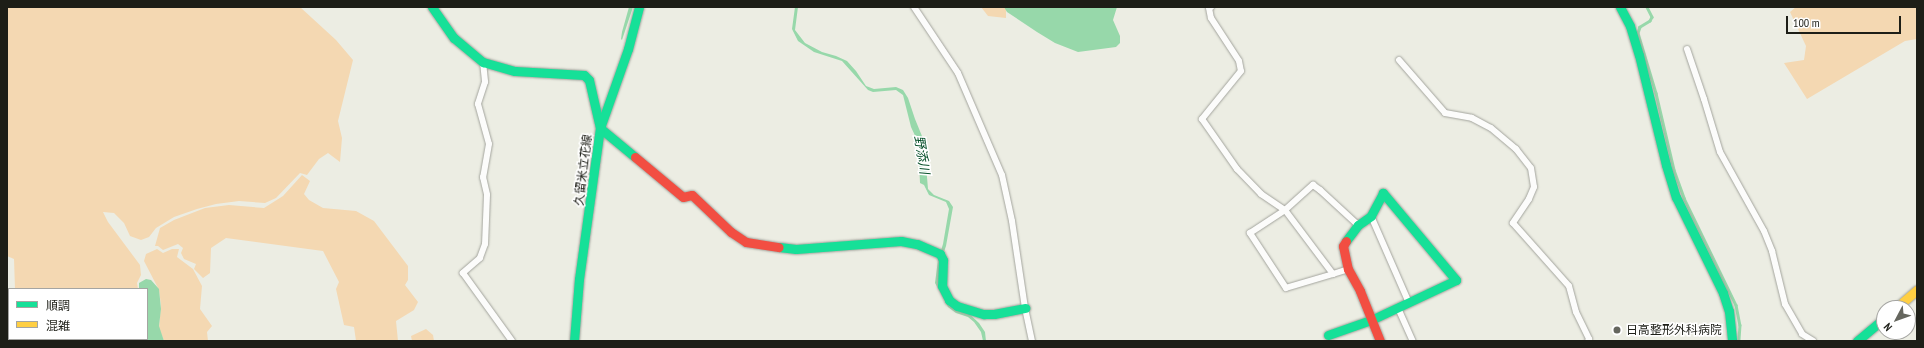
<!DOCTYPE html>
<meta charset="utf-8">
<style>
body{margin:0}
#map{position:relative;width:1924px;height:348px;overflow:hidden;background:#ecede3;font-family:"PT Sans Narrow","Noto Sans JP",sans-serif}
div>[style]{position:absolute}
.green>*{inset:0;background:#f4d8b2}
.water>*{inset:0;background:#97d8aa}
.stream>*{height:2.5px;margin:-1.25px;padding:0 1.25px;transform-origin:1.25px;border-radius:1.25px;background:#97d8aa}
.roads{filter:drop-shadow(0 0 1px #a3a49d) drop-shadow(0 0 1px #a3a49d)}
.street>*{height:6px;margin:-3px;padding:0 3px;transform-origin:3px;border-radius:3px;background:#fcfcfb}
.fast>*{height:9px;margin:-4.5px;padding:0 4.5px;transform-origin:4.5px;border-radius:4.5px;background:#16e098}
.slow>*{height:9px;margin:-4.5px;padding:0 4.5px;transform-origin:4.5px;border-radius:4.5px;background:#ffcf43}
.jam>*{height:9px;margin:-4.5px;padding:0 4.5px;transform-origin:4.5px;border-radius:4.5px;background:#f24e42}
.dots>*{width:11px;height:11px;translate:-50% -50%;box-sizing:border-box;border:2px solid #fff;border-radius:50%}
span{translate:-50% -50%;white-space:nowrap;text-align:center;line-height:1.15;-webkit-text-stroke:3px #fff;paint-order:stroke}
.street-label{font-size:12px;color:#1d1e17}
.poi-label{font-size:12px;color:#1d1e17}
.left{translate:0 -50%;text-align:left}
.water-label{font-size:13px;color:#064f29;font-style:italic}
.frame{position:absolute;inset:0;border:8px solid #1d1e17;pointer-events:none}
.legend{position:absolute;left:8px;top:288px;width:140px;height:52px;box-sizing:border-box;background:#fff;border:1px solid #a5a5a2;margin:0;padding:5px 7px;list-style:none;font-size:12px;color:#1d1e17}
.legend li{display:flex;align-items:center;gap:8px;height:20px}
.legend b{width:20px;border:1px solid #a5a5a2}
.north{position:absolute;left:1876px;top:300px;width:40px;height:40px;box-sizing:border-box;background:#fff;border:1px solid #a5a5a2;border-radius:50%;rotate:229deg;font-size:11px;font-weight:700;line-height:16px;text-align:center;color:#1d1e17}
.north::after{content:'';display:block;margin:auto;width:14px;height:18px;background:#65665e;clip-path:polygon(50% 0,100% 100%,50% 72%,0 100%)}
.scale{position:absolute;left:1786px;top:16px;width:115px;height:18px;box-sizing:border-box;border:2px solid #1d1e17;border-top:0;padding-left:5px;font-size:12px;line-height:14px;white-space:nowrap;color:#1d1e17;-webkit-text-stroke:3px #fff;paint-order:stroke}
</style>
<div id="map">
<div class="green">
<i style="clip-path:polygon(7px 7px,300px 7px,336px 40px,353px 60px,338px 121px,342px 138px,340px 162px,328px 153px,319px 159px,307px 175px,300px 173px,276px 198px,265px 203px,239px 201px,216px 204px,197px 209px,174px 217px,156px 228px,149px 237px,141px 240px,130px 236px,124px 223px,114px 213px,103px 212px,108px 222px,140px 265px,141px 275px,137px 283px,138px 289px,15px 289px,14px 259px,7px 256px)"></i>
<i style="clip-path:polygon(981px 7px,1006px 7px,1006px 18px,988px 16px)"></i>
<i style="clip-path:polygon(1796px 7px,1917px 7px,1917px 39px,1905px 41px,1807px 99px,1784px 63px,1804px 60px,1806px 46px,1790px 12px)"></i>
<i style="clip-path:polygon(302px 175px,310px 181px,304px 194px,309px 200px,323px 208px,356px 211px,374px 221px,408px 266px,408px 280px,405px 285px,418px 302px,414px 310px,396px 321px,398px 341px,356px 341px,354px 327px,344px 325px,336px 289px,339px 282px,323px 251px,226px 238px,211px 248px,210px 273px,203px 278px,194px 269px,196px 264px,184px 259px,181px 253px,183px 248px,178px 244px,163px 250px,158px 246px,155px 246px,160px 228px,174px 220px,205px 208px,229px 205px,264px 208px,283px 196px)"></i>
<i style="clip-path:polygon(157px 249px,163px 253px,172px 249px,179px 249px,177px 257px,193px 269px,202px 286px,200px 309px,212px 326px,207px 332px,208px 341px,164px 341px,159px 328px,161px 305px,159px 290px,144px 261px,146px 254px)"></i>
<i style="clip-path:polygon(426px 329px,433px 335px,434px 341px,412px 341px,411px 336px)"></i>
<i style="clip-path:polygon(20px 339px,145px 339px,145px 341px,21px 341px)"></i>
</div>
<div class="water">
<i style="clip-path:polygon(629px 7px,633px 7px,622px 40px,621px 39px,622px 32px)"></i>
<i style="clip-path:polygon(795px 7px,798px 7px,795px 30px,805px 43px,822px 52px,836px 56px,847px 61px,856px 71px,866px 86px,874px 89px,896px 87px,903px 90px,908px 98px,915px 119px,924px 141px,928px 189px,934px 195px,949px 201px,953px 207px,946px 246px,941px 261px,938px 285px,979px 323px,985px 332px,986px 341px,983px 341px,981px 332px,974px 322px,968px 317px,956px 313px,948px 307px,935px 283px,938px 260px,943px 244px,949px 209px,946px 202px,929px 195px,924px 185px,920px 183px,918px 142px,911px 127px,903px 95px,896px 90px,873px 92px,868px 90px,842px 61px,814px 52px,798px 41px,792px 29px)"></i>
<i style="clip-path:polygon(1004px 7px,1117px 7px,1113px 20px,1120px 36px,1120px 43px,1116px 47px,1078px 52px,1055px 43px,1037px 32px,1007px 12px)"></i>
<i style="clip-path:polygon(146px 279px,151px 280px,159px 289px,161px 309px,159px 326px,164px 341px,147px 341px,147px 289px,139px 289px,139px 283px)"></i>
</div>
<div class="stream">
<i style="left:1647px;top:7px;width:11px;rotate:63deg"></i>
<i style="left:1652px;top:17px;width:4px;rotate:117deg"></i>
<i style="left:1650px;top:21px;width:12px;rotate:149deg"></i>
<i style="left:1640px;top:27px;width:6px;rotate:108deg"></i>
<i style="left:1638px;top:33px;width:63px;rotate:73.3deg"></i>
<i style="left:1656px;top:93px;width:79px;rotate:76.8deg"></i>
<i style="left:1674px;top:170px;width:30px;rotate:70deg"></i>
<i style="left:1684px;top:198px;width:119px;rotate:64.1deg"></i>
<i style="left:1736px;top:305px;width:20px;rotate:79deg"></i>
<i style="left:1740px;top:325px;width:16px;rotate:94deg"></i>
</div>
<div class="roads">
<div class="street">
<i style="left:914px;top:7px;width:79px;rotate:56.3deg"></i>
<i style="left:958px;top:73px;width:111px;rotate:66.7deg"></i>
<i style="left:1002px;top:175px;width:47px;rotate:77.7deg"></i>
<i style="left:1012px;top:221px;width:88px;rotate:81.5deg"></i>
<i style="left:1025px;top:308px;width:34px;rotate:78deg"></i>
<i style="left:1211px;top:7px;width:2px;rotate:153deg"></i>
<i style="left:1209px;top:8px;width:10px;rotate:79deg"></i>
<i style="left:1211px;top:18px;width:51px;rotate:56.9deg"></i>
<i style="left:1239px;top:61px;width:10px;rotate:79deg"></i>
<i style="left:1241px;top:71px;width:62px;rotate:129.1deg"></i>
<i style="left:1202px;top:119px;width:61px;rotate:55deg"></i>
<i style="left:1237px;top:169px;width:35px;rotate:46deg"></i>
<i style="left:1261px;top:194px;width:29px;rotate:34deg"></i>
<i style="left:1285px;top:210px;width:80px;rotate:53.1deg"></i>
<i style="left:1333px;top:274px;width:16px;rotate:-18deg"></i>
<i style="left:1687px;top:49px;width:53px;rotate:71.2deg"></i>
<i style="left:1704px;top:99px;width:55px;rotate:73.2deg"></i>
<i style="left:1720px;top:152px;width:90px;rotate:60.9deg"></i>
<i style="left:1764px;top:231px;width:22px;rotate:68deg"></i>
<i style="left:1772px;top:251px;width:55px;rotate:76.2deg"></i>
<i style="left:1785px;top:304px;width:34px;rotate:60deg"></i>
<i style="left:1802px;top:334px;width:13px;rotate:32deg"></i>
<i style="left:1399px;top:60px;width:70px;rotate:49deg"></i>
<i style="left:1445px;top:113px;width:27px;rotate:10deg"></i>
<i style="left:1472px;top:118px;width:21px;rotate:28deg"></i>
<i style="left:1491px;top:128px;width:33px;rotate:40deg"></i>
<i style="left:1516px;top:149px;width:24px;rotate:52deg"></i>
<i style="left:1531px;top:168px;width:19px;rotate:81deg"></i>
<i style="left:1534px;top:187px;width:13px;rotate:113deg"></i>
<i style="left:1529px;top:199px;width:29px;rotate:124deg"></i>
<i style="left:1513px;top:223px;width:84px;rotate:48.4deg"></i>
<i style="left:1569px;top:286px;width:27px;rotate:75deg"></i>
<i style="left:1576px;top:312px;width:30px;rotate:64deg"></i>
<i style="left:1589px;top:339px;width:2px;rotate:117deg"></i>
<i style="left:483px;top:62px;width:20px;rotate:84deg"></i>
<i style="left:485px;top:82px;width:23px;rotate:108deg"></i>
<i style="left:478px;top:104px;width:41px;rotate:74.6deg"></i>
<i style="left:489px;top:144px;width:34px;rotate:100deg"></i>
<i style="left:483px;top:177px;width:18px;rotate:77deg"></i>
<i style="left:487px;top:195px;width:49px;rotate:92.3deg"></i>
<i style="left:485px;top:244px;width:15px;rotate:110deg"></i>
<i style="left:480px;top:258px;width:23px;rotate:139deg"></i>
<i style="left:463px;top:273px;width:84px;rotate:54.2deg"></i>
<i style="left:1371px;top:216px;width:95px;rotate:66.4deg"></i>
<i style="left:1333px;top:274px;width:49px;rotate:163.4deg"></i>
<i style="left:1286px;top:288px;width:66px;rotate:-123.2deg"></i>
<i style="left:1250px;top:233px;width:42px;rotate:-33.3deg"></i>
<i style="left:1285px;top:210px;width:38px;rotate:-42deg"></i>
<i style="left:1313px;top:185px;width:9px;rotate:36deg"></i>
<i style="left:1320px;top:190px;width:52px;rotate:42.6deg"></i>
<i style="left:1398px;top:308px;width:36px;rotate:66deg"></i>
</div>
<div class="fast">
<i style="left:432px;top:7px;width:38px;rotate:55deg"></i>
<i style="left:454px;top:38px;width:38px;rotate:40deg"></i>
<i style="left:483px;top:62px;width:33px;rotate:16deg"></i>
<i style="left:515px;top:71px;width:69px;rotate:3.3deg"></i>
<i style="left:584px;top:75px;width:7px;rotate:45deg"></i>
<i style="left:589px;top:80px;width:49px;rotate:77.1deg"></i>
<i style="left:600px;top:128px;width:45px;rotate:39.6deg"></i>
<i style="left:1620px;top:7px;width:21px;rotate:62deg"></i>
<i style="left:1630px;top:26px;width:30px;rotate:73deg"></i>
<i style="left:1639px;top:55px;width:113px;rotate:76.2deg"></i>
<i style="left:1666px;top:165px;width:34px;rotate:73deg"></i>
<i style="left:1676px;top:197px;width:107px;rotate:63.9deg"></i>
<i style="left:1723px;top:293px;width:19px;rotate:72deg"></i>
<i style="left:1729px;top:311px;width:30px;rotate:84deg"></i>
<i style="left:779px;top:247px;width:17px;rotate:7deg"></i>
<i style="left:796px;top:249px;width:105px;rotate:-4.4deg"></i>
<i style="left:901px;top:241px;width:16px;rotate:11deg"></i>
<i style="left:917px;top:244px;width:25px;rotate:23deg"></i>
<i style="left:940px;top:254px;width:7px;rotate:63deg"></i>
<i style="left:943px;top:260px;width:26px;rotate:92deg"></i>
<i style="left:942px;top:286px;width:16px;rotate:63deg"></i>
<i style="left:949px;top:300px;width:10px;rotate:37deg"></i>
<i style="left:957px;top:306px;width:28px;rotate:17deg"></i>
<i style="left:984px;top:314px;width:10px"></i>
<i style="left:994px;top:314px;width:32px;rotate:-11deg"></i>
<i style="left:1328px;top:335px;width:46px;rotate:-19.2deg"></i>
<i style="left:1371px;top:320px;width:94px;rotate:-25.2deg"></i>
<i style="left:1456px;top:280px;width:114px;rotate:-130deg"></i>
<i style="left:1383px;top:193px;width:26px;rotate:118deg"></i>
<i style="left:1371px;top:216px;width:16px;rotate:145deg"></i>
<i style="left:1358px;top:225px;width:20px;rotate:127deg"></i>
<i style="left:574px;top:341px;width:62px;rotate:-85.4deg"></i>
<i style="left:579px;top:279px;width:152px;rotate:-82.1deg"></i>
<i style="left:600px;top:128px;width:84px;rotate:-70.5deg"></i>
<i style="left:628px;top:49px;width:43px;rotate:-75.3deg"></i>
<i style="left:1857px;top:341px;width:35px;rotate:-40deg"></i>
</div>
<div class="slow">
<i style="left:1896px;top:308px;width:28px;rotate:-41deg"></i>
</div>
<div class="jam">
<i style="left:635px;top:157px;width:62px;rotate:39.8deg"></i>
<i style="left:683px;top:197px;width:9px;rotate:-13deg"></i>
<i style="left:692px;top:195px;width:54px;rotate:43.5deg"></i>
<i style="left:731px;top:232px;width:18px;rotate:34deg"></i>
<i style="left:746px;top:242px;width:33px;rotate:9deg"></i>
<i style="left:1346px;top:241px;width:6px;rotate:121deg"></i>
<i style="left:1343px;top:246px;width:24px;rotate:78deg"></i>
<i style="left:1348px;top:269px;width:25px;rotate:61deg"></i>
<i style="left:1360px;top:291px;width:54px;rotate:68.2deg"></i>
</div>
</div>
<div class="dots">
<i style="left:1617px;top:330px;background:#65665e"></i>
</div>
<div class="street-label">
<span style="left:583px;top:170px;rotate:-83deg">久留米立花線</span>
</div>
<div class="poi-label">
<span class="left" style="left:1626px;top:330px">日高整形外科病院</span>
</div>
<div class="water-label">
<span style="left:921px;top:155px;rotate:81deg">野添川</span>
</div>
<div class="frame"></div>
<ul class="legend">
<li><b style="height:5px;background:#16e098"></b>順調</li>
<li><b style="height:5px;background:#ffcf43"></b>混雑</li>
</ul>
<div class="north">N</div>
<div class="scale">100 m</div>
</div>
